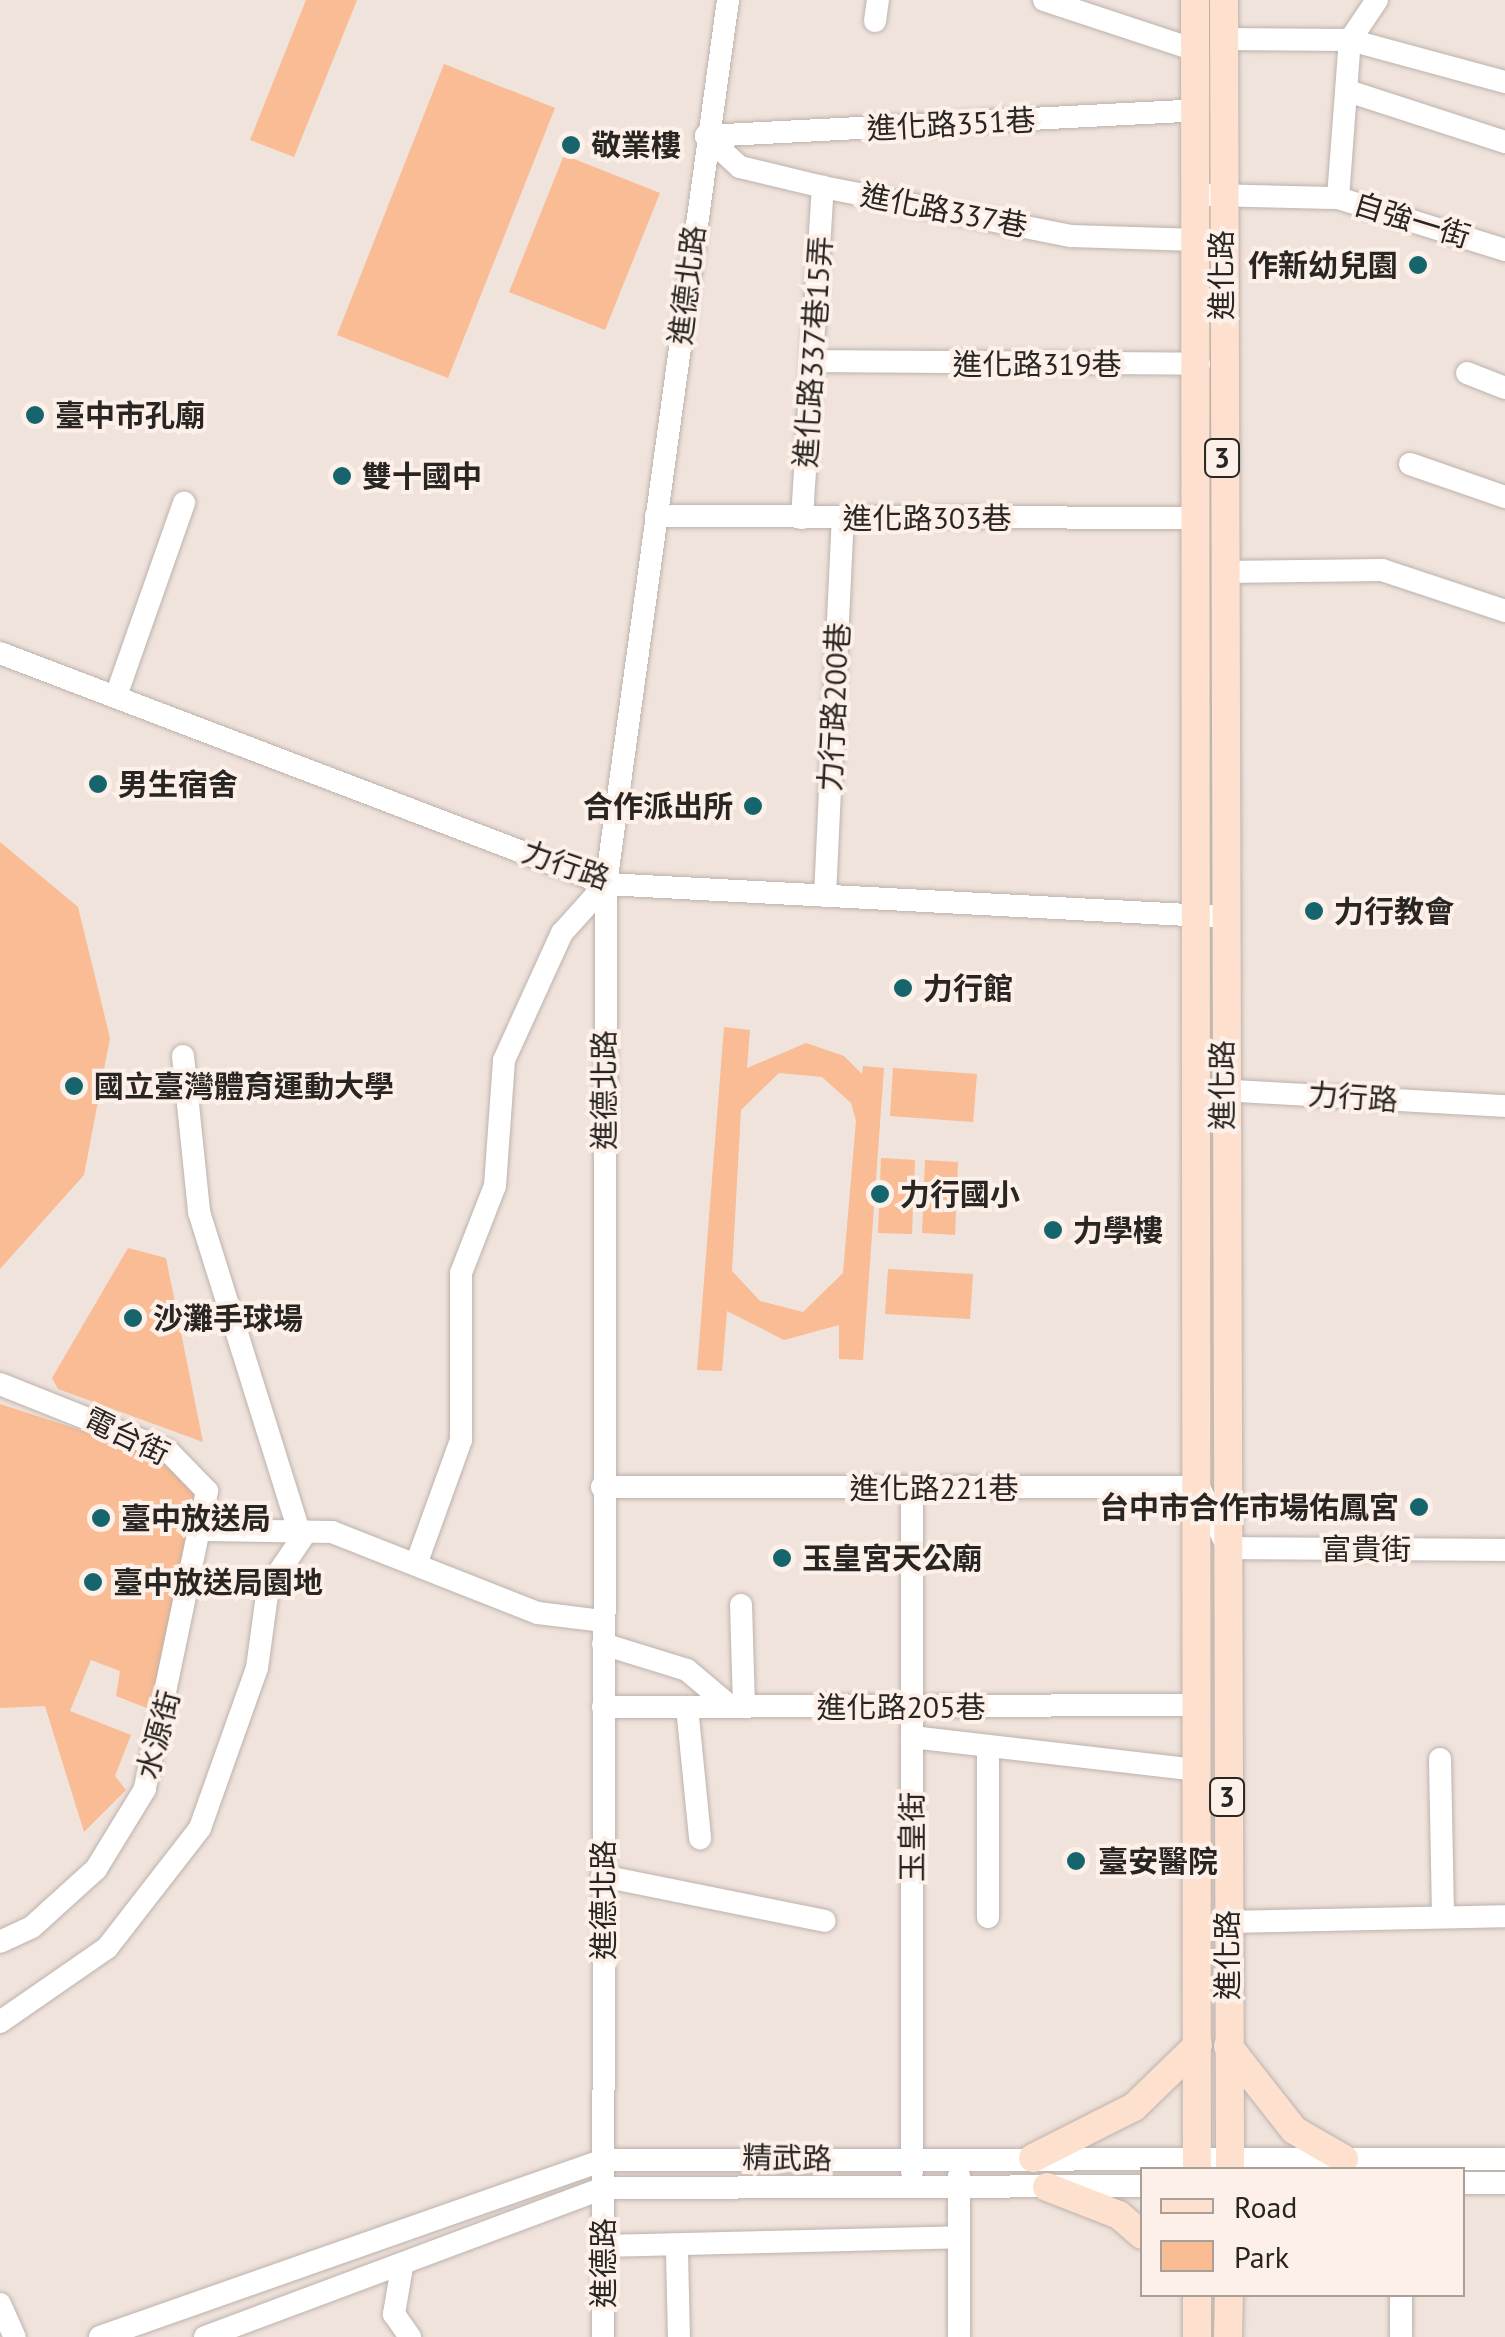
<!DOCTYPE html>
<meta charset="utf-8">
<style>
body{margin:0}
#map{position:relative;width:1505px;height:2337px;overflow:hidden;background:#efe3dc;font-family:"PT Sans","Noto Sans TC",sans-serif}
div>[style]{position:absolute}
.green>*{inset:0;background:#f9bc94}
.roads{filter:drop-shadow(0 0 2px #bdb2ab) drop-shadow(0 0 2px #bdb2ab)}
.minor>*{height:22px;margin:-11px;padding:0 11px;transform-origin:11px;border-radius:11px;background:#fff}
.major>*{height:28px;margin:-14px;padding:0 14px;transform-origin:14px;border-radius:14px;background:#fde0cd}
.dots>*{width:28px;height:28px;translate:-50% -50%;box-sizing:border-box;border:5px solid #fcf0e9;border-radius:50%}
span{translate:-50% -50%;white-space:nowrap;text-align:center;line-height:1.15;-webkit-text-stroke:8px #fcf0e9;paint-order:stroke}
.shield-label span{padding:2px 8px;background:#fcf0e9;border:2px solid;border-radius:8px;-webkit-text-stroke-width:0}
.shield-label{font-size:28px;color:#292522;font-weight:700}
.street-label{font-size:30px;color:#292522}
.poi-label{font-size:30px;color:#292522;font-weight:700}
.left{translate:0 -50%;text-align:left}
.right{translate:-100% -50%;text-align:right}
.legend{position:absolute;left:1140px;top:2167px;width:325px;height:130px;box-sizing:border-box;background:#fcf0e9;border:2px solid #a89f99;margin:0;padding:12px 18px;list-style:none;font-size:30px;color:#292522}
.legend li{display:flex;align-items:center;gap:20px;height:50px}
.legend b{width:50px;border:2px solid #a89f99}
</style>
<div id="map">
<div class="green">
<i style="clip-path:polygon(306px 0,357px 0,294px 157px,250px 140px)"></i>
<i style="clip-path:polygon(444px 64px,555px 108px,448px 378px,337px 335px)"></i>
<i style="clip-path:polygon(564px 155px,660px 193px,605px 330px,509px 292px)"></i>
<i style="clip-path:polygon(0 842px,78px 907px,110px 1038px,84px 1175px,0 1269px)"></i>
<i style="clip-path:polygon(evenodd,724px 1027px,750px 1030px,747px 1068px,806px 1043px,844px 1056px,862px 1074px,863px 1066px,884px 1068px,863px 1360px,839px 1359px,839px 1325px,784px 1340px,727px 1311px,722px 1371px,697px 1370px,724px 1027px,779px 1073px,822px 1077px,851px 1103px,856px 1121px,843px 1273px,803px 1312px,760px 1301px,732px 1271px,741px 1110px,779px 1073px)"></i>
<i style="clip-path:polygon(893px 1068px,977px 1074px,973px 1122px,890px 1116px)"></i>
<i style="clip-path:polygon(881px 1158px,915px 1160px,912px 1234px,878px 1233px)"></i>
<i style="clip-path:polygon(925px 1160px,958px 1162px,955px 1235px,922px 1233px)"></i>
<i style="clip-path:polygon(128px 1248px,166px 1258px,203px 1442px,58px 1389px,52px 1378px)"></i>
<i style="clip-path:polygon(888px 1269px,973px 1274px,970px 1319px,885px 1314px)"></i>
<i style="clip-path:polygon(0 1404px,164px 1457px,193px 1493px,199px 1529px,157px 1712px,116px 1696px,120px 1671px,91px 1660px,70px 1711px,131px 1735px,115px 1776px,126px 1790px,84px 1832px,45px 1706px,0 1708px)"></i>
</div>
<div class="roads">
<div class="minor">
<i style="left:1044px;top:0;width:159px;rotate:18.3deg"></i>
<i style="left:875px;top:21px;width:21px;rotate:-82deg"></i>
<i style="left:1223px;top:39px;width:127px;rotate:0.5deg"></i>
<i style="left:1350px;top:40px;width:161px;rotate:15.2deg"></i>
<i style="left:1348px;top:91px;width:165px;rotate:18deg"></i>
<i style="left:706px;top:136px;width:46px;rotate:42.4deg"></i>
<i style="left:740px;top:167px;width:85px;rotate:13.5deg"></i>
<i style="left:823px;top:187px;width:253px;rotate:11.2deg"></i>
<i style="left:1071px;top:236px;width:126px;rotate:1.8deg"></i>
<i style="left:706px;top:136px;width:491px;rotate:-3deg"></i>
<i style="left:1211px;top:195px;width:127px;rotate:1.4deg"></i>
<i style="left:1338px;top:198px;width:175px;rotate:17.3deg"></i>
<i style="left:1338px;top:198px;width:158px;rotate:-85.7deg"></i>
<i style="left:1350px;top:40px;width:48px;rotate:-56deg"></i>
<i style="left:813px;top:361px;width:386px;rotate:0.4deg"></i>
<i style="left:1467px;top:373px;width:41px;rotate:21.5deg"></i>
<i style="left:1410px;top:464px;width:101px;rotate:19.2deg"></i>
<i style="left:656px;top:516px;width:542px;rotate:0.21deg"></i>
<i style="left:802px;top:518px;width:332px;rotate:-86.4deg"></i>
<i style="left:1223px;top:572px;width:159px;rotate:-0.7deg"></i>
<i style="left:1382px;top:570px;width:130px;rotate:18.4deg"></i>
<i style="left:0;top:653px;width:649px;rotate:20.87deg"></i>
<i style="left:606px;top:884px;width:621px;rotate:3.05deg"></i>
<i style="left:116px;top:696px;width:205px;rotate:-70.6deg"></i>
<i style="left:825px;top:896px;width:377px;rotate:-87.3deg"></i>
<i style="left:183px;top:1056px;width:157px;rotate:84.1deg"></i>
<i style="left:199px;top:1212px;width:335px;rotate:72.6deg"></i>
<i style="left:1200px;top:1089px;width:305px;rotate:3.2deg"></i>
<i style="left:0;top:1384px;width:181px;rotate:21.7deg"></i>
<i style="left:168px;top:1451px;width:56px;rotate:45.7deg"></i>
<i style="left:207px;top:1491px;width:304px;rotate:101.8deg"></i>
<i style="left:145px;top:1789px;width:94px;rotate:121.5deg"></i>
<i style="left:96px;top:1869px;width:86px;rotate:137.8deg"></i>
<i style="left:32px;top:1927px;width:35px;rotate:155deg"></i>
<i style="left:602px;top:1487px;width:597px"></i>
<i style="left:1199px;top:1487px;width:68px;rotate:64.6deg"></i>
<i style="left:1228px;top:1548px;width:277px;rotate:0.4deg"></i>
<i style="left:912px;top:1489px;width:682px;rotate:90deg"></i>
<i style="left:205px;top:1530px;width:127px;rotate:0.9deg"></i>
<i style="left:332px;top:1532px;width:221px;rotate:21.5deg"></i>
<i style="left:538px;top:1613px;width:64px;rotate:7.1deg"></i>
<i style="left:418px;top:1559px;width:127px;rotate:-70.1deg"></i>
<i style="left:461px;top:1440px;width:167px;rotate:-90deg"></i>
<i style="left:461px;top:1273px;width:93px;rotate:-68.7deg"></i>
<i style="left:495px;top:1186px;width:126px;rotate:-85.9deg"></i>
<i style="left:504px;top:1060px;width:140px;rotate:-65.5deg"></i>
<i style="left:562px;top:933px;width:66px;rotate:-48.1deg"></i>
<i style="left:741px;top:1605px;width:102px;rotate:88.3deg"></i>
<i style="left:603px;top:1644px;width:88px;rotate:17.2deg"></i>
<i style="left:687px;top:1670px;width:57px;rotate:40.1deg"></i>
<i style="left:603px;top:1707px;width:595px;rotate:-0.19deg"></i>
<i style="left:687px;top:1707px;width:132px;rotate:84.3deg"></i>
<i style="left:912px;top:1737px;width:288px;rotate:6.6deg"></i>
<i style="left:988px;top:1747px;width:170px;rotate:90deg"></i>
<i style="left:1440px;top:1759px;width:158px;rotate:88.9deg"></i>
<i style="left:602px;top:1876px;width:227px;rotate:11.4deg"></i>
<i style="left:1226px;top:1922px;width:279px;rotate:-1.2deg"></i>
<i style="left:0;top:2022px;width:130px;rotate:-34.7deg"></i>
<i style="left:107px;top:1948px;width:152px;rotate:-52.2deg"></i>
<i style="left:200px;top:1828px;width:170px;rotate:-70.4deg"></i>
<i style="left:257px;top:1668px;width:81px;rotate:-82.2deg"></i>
<i style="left:268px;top:1588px;width:68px;rotate:-55.8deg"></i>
<i style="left:1462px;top:2183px;width:43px"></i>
<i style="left:603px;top:2246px;width:356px;rotate:-1.4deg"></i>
<i style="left:677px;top:2251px;width:86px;rotate:88.7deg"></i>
<i style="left:402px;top:2267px;width:48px;rotate:99.7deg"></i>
<i style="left:394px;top:2314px;width:28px;rotate:55deg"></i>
<i style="left:1401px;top:2294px;width:43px;rotate:90deg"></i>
<i style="left:0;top:2304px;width:36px;rotate:66deg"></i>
<i style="left:100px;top:2337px;width:534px;rotate:-19.35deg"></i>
<i style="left:604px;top:2160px;width:901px;rotate:-0.06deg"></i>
<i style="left:205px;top:2337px;width:426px;rotate:-20.5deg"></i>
<i style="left:604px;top:2188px;width:538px;rotate:-0.21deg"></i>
<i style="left:603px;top:2337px;width:1453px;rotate:-89.88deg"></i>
<i style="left:606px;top:884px;width:892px;rotate:-82.14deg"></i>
<i style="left:959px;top:2337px;width:161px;rotate:-90deg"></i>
</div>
<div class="major">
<i style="left:1195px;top:0;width:2170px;rotate:89.95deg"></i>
<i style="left:1224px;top:0;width:2170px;rotate:89.84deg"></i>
<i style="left:1228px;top:2046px;width:107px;rotate:51.8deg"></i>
<i style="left:1294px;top:2130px;width:58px;rotate:30.1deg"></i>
<i style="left:1033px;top:2158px;width:113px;rotate:-26.8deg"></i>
<i style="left:1134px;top:2107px;width:89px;rotate:-44.1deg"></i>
<i style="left:1047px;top:2187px;width:77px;rotate:21.3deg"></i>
<i style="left:1119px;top:2215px;width:30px;rotate:41deg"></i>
<i style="left:1197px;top:2294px;width:43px;rotate:90deg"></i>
<i style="left:1228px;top:2337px;width:43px;rotate:-88.7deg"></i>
</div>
</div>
<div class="dots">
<i style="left:571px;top:145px;background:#17656c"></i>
<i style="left:1418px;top:265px;background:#17656c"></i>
<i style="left:35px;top:415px;background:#17656c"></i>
<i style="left:342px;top:476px;background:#17656c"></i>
<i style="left:98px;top:784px;background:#17656c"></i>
<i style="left:753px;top:806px;background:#17656c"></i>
<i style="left:1314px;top:911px;background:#17656c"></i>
<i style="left:903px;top:988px;background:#17656c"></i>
<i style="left:74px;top:1086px;background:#17656c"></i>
<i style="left:880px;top:1194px;background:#17656c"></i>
<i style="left:1053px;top:1230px;background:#17656c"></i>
<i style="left:133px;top:1318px;background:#17656c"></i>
<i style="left:1419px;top:1507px;background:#17656c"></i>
<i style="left:101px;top:1518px;background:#17656c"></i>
<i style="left:782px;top:1558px;background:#17656c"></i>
<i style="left:93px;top:1582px;background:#17656c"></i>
<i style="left:1076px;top:1861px;background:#17656c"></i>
</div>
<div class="shield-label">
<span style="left:1222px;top:458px">3</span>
<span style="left:1227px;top:1797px">3</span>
</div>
<div class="street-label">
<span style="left:951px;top:124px;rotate:-3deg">進化路351巷</span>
<span style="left:944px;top:210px;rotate:11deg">進化路337巷</span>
<span style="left:1412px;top:220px;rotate:17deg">自強一街</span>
<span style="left:1221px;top:275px;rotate:-90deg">進化路</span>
<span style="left:687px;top:285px;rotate:-83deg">進德北路</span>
<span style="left:813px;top:352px;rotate:-86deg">進化路337巷15弄</span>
<span style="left:1037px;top:364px">進化路319巷</span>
<span style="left:927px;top:518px">進化路303巷</span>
<span style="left:834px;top:707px;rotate:-87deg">力行路200巷</span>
<span style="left:566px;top:865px;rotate:19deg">力行路</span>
<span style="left:1222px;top:1085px;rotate:-90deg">進化路</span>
<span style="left:604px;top:1090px;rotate:-90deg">進德北路</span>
<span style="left:1353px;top:1097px;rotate:4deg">力行路</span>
<span style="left:127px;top:1436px;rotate:26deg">電台街</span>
<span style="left:934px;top:1488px">進化路221巷</span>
<span style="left:1366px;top:1549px">富貴街</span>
<span style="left:901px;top:1707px">進化路205巷</span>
<span style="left:158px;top:1735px;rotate:-75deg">水源街</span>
<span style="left:912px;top:1837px;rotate:-90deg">玉皇街</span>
<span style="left:603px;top:1900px;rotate:-90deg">進德北路</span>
<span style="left:1227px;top:1955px;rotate:-90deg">進化路</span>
<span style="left:787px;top:2158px;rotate:1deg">精武路</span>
<span style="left:603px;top:2263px;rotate:-90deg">進德路</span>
</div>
<div class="poi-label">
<span class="left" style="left:591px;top:145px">敬業樓</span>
<span class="right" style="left:1398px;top:265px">作新幼兒園</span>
<span class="left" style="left:55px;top:415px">臺中市孔廟</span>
<span class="left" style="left:362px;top:476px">雙十國中</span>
<span class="left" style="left:118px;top:784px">男生宿舍</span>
<span class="right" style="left:733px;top:806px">合作派出所</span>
<span class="left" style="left:1334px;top:911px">力行教會</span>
<span class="left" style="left:923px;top:988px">力行館</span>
<span class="left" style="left:94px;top:1086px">國立臺灣體育運動大學</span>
<span class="left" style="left:900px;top:1194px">力行國小</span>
<span class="left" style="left:1073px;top:1230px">力學樓</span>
<span class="left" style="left:153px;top:1318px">沙灘手球場</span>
<span class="right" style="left:1399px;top:1507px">台中市合作市場佑鳳宮</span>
<span class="left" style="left:121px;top:1518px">臺中放送局</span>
<span class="left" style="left:802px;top:1558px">玉皇宮天公廟</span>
<span class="left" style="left:113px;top:1582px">臺中放送局園地</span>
<span class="left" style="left:1098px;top:1861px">臺安醫院</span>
</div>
<ul class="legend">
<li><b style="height:12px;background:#fde0cd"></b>Road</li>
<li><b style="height:28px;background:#f9bc94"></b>Park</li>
</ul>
</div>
